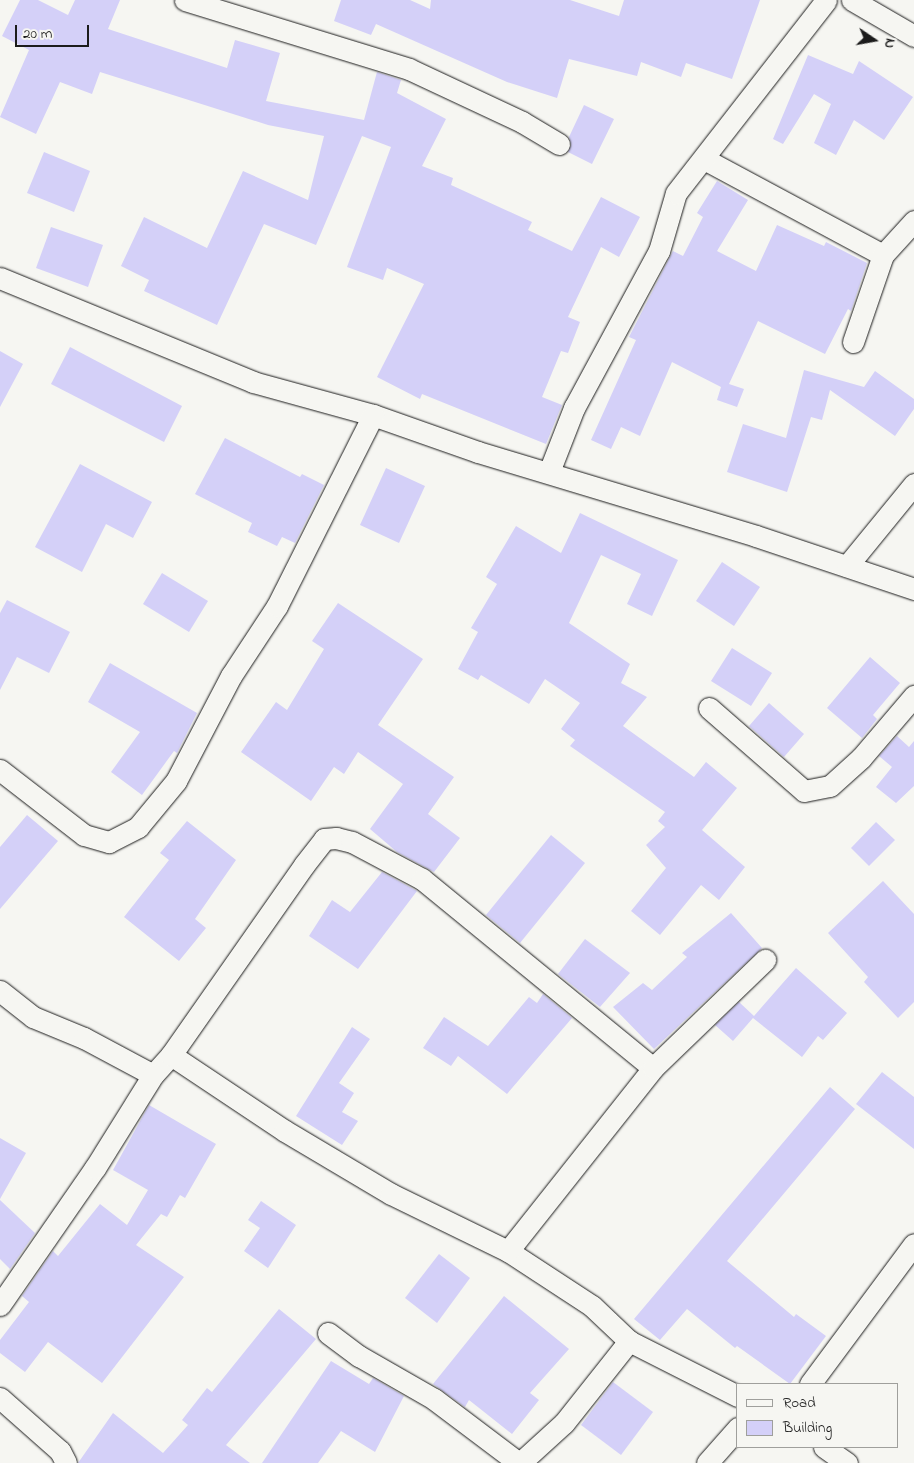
<!DOCTYPE html>
<style>
body{margin:0}
#map{position:relative;width:914px;height:1463px;overflow:hidden;background:#f6f6f2;font-family:"Indie Flower",sans-serif}
div>[style]{position:absolute}
.building>*{inset:0;background:#d4d0f8}
.roads{filter:drop-shadow(0 0 1px #1c1c1c) drop-shadow(0 0 1px #1c1c1c)}
.street>*{height:21px;margin:-10.5px;padding:0 10.5px;transform-origin:10.5px;border-radius:10.5px;background:#f6f6f2}
span{translate:-50% -50%;white-space:nowrap;text-align:center;line-height:1.15;-webkit-text-stroke:4px #f6f6f2;paint-order:stroke}
.legend{position:absolute;left:736px;top:1383px;width:162px;height:65px;box-sizing:border-box;background:#f6f6f2;border:1px solid #9f9f9c;margin:0;padding:6px 9px;list-style:none;font-size:15px;color:#1c1c1c}
.legend li{display:flex;align-items:center;gap:10px;height:25px}
.legend b{width:25px;border:1px solid #9f9f9c}
.north{position:absolute;left:849px;top:15px;width:50px;height:50px;-webkit-text-stroke:4px #f6f6f2;paint-order:stroke;rotate:102deg;font-size:14px;font-weight:700;line-height:20px;text-align:center;color:#1c1c1c}
.north::after{content:'';display:block;margin:auto;width:18px;height:22px;background:#1c1c1c;clip-path:polygon(50% 0,100% 100%,50% 72%,0 100%)}
.scale{position:absolute;left:15px;top:25px;width:74px;height:22px;box-sizing:border-box;border:2px solid #1c1c1c;border-top:0;padding-left:6px;font-size:15px;line-height:18px;white-space:nowrap;color:#1c1c1c;-webkit-text-stroke:4px #f6f6f2;paint-order:stroke}
</style>
<div id="map">
<div class="building">
<i style="clip-path:polygon(20px 0,38px 0,68px 15px,75px 0,120px 0,108px 29px,227px 68px,235px 40px,280px 53px,266px 101px,364px 120px,377px 72px,401px 80px,397px 93px,446px 119px,422px 166px,453px 178px,451px 185px,532px 222px,528px 230px,572px 251px,601px 197px,640px 217px,619px 257px,601px 247px,568px 317px,580px 322px,568px 353px,561px 351px,542px 397px,562px 405px,546px 444px,422px 394px,420px 399px,377px 377px,424px 284px,387px 268px,383px 280px,347px 267px,391px 147px,362px 136px,316px 245px,264px 224px,217px 325px,144px 291px,149px 280px,121px 266px,144px 217px,207px 248px,243px 171px,308px 200px,324px 136px,268px 125px,100px 72px,92px 94px,60px 82px,36px 134px,0 117px,29px 50px,2px 36px)"></i>
<i style="clip-path:polygon(341px 0,410px 0,430px 9px,431px 0,570px 0,619px 16px,624px 0,760px 0,732px 79px,686px 63px,681px 77px,641px 62px,637px 76px,569px 59px,557px 98px,507px 82px,376px 24px,371px 35px,334px 21px)"></i>
<i style="clip-path:polygon(808px 55px,853px 74px,859px 61px,913px 97px,884px 140px,854px 120px,836px 155px,814px 143px,831px 104px,814px 94px,783px 144px,773px 139px)"></i>
<i style="clip-path:polygon(584px 105px,614px 119px,592px 164px,568px 152px,571px 145px,569px 137px)"></i>
<i style="clip-path:polygon(44px 152px,90px 171px,74px 212px,27px 193px)"></i>
<i style="clip-path:polygon(717px 181px,748px 200px,717px 251px,756px 271px,777px 225px,824px 246px,826px 242px,867px 263px,851px 311px,848px 309px,825px 354px,758px 321px,729px 384px,744px 389px,737px 407px,717px 400px,721px 387px,672px 362px,640px 436px,621px 427px,611px 449px,591px 440px,636px 340px,629px 337px,673px 251px,683px 256px,703px 217px,697px 213px)"></i>
<i style="clip-path:polygon(51px 227px,103px 245px,88px 287px,36px 268px)"></i>
<i style="clip-path:polygon(70px 347px,182px 406px,164px 442px,51px 384px)"></i>
<i style="clip-path:polygon(0 351px,23px 364px,0 407px)"></i>
<i style="clip-path:polygon(804px 370px,864px 387px,875px 371px,914px 399px,914px 409px,895px 436px,830px 390px,822px 420px,811px 417px,787px 492px,727px 472px,743px 424px,786px 438px)"></i>
<i style="clip-path:polygon(225px 438px,300px 477px,302px 474px,324px 485px,295px 543px,282px 537px,277px 546px,248px 532px,252px 523px,195px 494px)"></i>
<i style="clip-path:polygon(80px 464px,152px 502px,133px 538px,106px 524px,82px 572px,35px 547px)"></i>
<i style="clip-path:polygon(386px 468px,425px 486px,399px 543px,360px 525px)"></i>
<i style="clip-path:polygon(580px 513px,678px 560px,652px 616px,627px 604px,641px 574px,601px 555px,569px 623px,630px 664px,621px 683px,647px 697px,623px 726px,694px 777px,706px 762px,737px 788px,702px 830px,745px 867px,719px 900px,701px 885px,660px 935px,631px 911px,666px 868px,646px 845px,665px 827px,658px 821px,665px 812px,570px 746px,575px 740px,561px 729px,580px 703px,545px 679px,529px 704px,481px 675px,478px 680px,458px 669px,478px 632px,471px 628px,497px 584px,486px 577px,516px 526px,561px 553px)"></i>
<i style="clip-path:polygon(722px 562px,760px 587px,734px 626px,696px 601px)"></i>
<i style="clip-path:polygon(162px 573px,208px 601px,189px 632px,143px 604px)"></i>
<i style="clip-path:polygon(7px 600px,70px 632px,49px 673px,17px 657px,0 690px,0 613px)"></i>
<i style="clip-path:polygon(338px 603px,423px 659px,378px 725px,454px 777px,428px 814px,460px 838px,434px 872px,397px 852px,370px 829px,403px 784px,358px 752px,344px 774px,334px 767px,311px 801px,241px 752px,276px 702px,287px 710px,324px 649px,312px 641px)"></i>
<i style="clip-path:polygon(732px 648px,772px 673px,751px 706px,711px 681px)"></i>
<i style="clip-path:polygon(870px 657px,900px 683px,873px 715px,877px 719px,862px 738px,827px 708px)"></i>
<i style="clip-path:polygon(110px 663px,197px 713px,177px 753px,174px 751px,142px 795px,111px 772px,140px 732px,88px 702px)"></i>
<i style="clip-path:polygon(769px 703px,804px 734px,784px 757px,749px 726px)"></i>
<i style="clip-path:polygon(897px 736px,909px 747px,914px 741px,914px 786px,896px 803px,876px 787px,892px 767px,879px 756px)"></i>
<i style="clip-path:polygon(27px 815px,58px 841px,0 909px,0 847px)"></i>
<i style="clip-path:polygon(187px 821px,236px 860px,195px 919px,206px 928px,179px 961px,124px 917px,169px 860px,160px 853px)"></i>
<i style="clip-path:polygon(876px 822px,895px 840px,869px 866px,851px 848px)"></i>
<i style="clip-path:polygon(551px 835px,585px 863px,520px 943px,486px 915px)"></i>
<i style="clip-path:polygon(382px 872px,417px 891px,358px 969px,309px 936px,332px 900px,350px 912px)"></i>
<i style="clip-path:polygon(883px 881px,914px 914px,914px 1002px,898px 1018px,864px 982px,868px 977px,828px 933px)"></i>
<i style="clip-path:polygon(731px 913px,762px 948px,654px 1049px,613px 1007px,643px 983px,652px 990px,687px 957px,682px 953px)"></i>
<i style="clip-path:polygon(585px 939px,630px 973px,600px 1007px,558px 974px)"></i>
<i style="clip-path:polygon(796px 968px,847px 1013px,823px 1040px,818px 1036px,802px 1057px,753px 1018px,733px 1041px,715px 1025px,739px 1002px,754px 1016px)"></i>
<i style="clip-path:polygon(543px 994px,572px 1018px,507px 1094px,458px 1056px,451px 1066px,423px 1048px,444px 1017px,488px 1046px,529px 997px,537px 1003px)"></i>
<i style="clip-path:polygon(352px 1027px,370px 1039px,339px 1083px,354px 1093px,342px 1112px,358px 1121px,342px 1145px,296px 1116px)"></i>
<i style="clip-path:polygon(882px 1072px,914px 1097px,914px 1149px,856px 1104px)"></i>
<i style="clip-path:polygon(830px 1087px,855px 1109px,727px 1261px,794px 1317px,796px 1314px,826px 1336px,790px 1384px,737px 1346px,735px 1348px,687px 1309px,660px 1340px,634px 1319px)"></i>
<i style="clip-path:polygon(149px 1105px,216px 1144px,185px 1198px,180px 1195px,167px 1217px,161px 1214px,136px 1245px,184px 1277px,102px 1383px,48px 1342px,25px 1372px,0 1353px,0 1340px,29px 1302px,22px 1296px,53px 1251px,58px 1256px,100px 1204px,127px 1225px,148px 1190px,113px 1170px)"></i>
<i style="clip-path:polygon(0 1138px,26px 1153px,0 1199px)"></i>
<i style="clip-path:polygon(0 1200px,35px 1233px,10px 1269px,0 1259px)"></i>
<i style="clip-path:polygon(261px 1201px,296px 1225px,268px 1268px,244px 1251px,260px 1228px,248px 1220px)"></i>
<i style="clip-path:polygon(439px 1254px,470px 1278px,437px 1323px,405px 1298px)"></i>
<i style="clip-path:polygon(504px 1296px,569px 1349px,530px 1393px,539px 1400px,512px 1434px,469px 1400px,465px 1407px,433px 1384px)"></i>
<i style="clip-path:polygon(279px 1309px,316px 1339px,226px 1445px,250px 1463px,78px 1463px,113px 1413px,163px 1453px,188px 1425px,182px 1420px,207px 1388px,212px 1392px)"></i>
<i style="clip-path:polygon(331px 1361px,369px 1384px,373px 1378px,404px 1396px,375px 1452px,341px 1431px,318px 1463px,262px 1463px)"></i>
<i style="clip-path:polygon(613px 1382px,653px 1412px,621px 1455px,581px 1425px)"></i>
</div>
<div class="roads">
<div class="street">
<i style="left:185px;top:0;width:234px;rotate:17.1deg"></i>
<i style="left:409px;top:69px;width:125px;rotate:25.1deg"></i>
<i style="left:522px;top:122px;width:43px;rotate:30.7deg"></i>
<i style="left:852px;top:0;width:72px;rotate:30.1deg"></i>
<i style="left:704px;top:159px;width:203px;rotate:28.2deg"></i>
<i style="left:0;top:278px;width:274px;rotate:22.3deg"></i>
<i style="left:253px;top:382px;width:124px;rotate:15.4deg"></i>
<i style="left:373px;top:415px;width:111px;rotate:19.4deg"></i>
<i style="left:478px;top:452px;width:290px;rotate:16.8deg"></i>
<i style="left:756px;top:536px;width:167px;rotate:18.5deg"></i>
<i style="left:853px;top:342px;width:92px;rotate:-71deg"></i>
<i style="left:883px;top:255px;width:46px;rotate:-47.6deg"></i>
<i style="left:549px;top:472px;width:69px;rotate:-68.7deg"></i>
<i style="left:574px;top:408px;width:179px;rotate:-61.6deg"></i>
<i style="left:659px;top:251px;width:60px;rotate:-73.7deg"></i>
<i style="left:676px;top:193px;width:244px;rotate:-52.1deg"></i>
<i style="left:847px;top:566px;width:106px;rotate:-50.7deg"></i>
<i style="left:709px;top:708px;width:126px;rotate:41.1deg"></i>
<i style="left:804px;top:791px;width:26px;rotate:-11deg"></i>
<i style="left:830px;top:786px;width:42px;rotate:-42.1deg"></i>
<i style="left:861px;top:758px;width:82px;rotate:-49.5deg"></i>
<i style="left:0;top:770px;width:106px;rotate:37.7deg"></i>
<i style="left:84px;top:835px;width:26px;rotate:16deg"></i>
<i style="left:109px;top:842px;width:33px;rotate:-27deg"></i>
<i style="left:138px;top:827px;width:60px;rotate:-50.4deg"></i>
<i style="left:176px;top:781px;width:119px;rotate:-62.4deg"></i>
<i style="left:231px;top:676px;width:84px;rotate:-56.7deg"></i>
<i style="left:277px;top:606px;width:214px;rotate:-63.3deg"></i>
<i style="left:0;top:991px;width:42px;rotate:38.2deg"></i>
<i style="left:33px;top:1017px;width:55px;rotate:22.4deg"></i>
<i style="left:84px;top:1038px;width:78px;rotate:28.2deg"></i>
<i style="left:153px;top:1075px;width:27px;rotate:-48deg"></i>
<i style="left:171px;top:1055px;width:137px;rotate:33.7deg"></i>
<i style="left:285px;top:1131px;width:123px;rotate:30.7deg"></i>
<i style="left:391px;top:1194px;width:130px;rotate:26deg"></i>
<i style="left:508px;top:1251px;width:100px;rotate:33.2deg"></i>
<i style="left:592px;top:1306px;width:51px;rotate:43.4deg"></i>
<i style="left:629px;top:1341px;width:122px;rotate:26.8deg"></i>
<i style="left:171px;top:1055px;width:232px;rotate:-55deg"></i>
<i style="left:304px;top:865px;width:33px;rotate:-52deg"></i>
<i style="left:324px;top:839px;width:12px;rotate:-5deg"></i>
<i style="left:336px;top:838px;width:16px;rotate:14deg"></i>
<i style="left:352px;top:842px;width:79px;rotate:27.9deg"></i>
<i style="left:422px;top:879px;width:298px;rotate:39.3deg"></i>
<i style="left:508px;top:1251px;width:233px;rotate:-51.6deg"></i>
<i style="left:653px;top:1068px;width:156px;rotate:-44deg"></i>
<i style="left:0;top:1305px;width:167px;rotate:-55.3deg"></i>
<i style="left:95px;top:1168px;width:110px;rotate:-58.1deg"></i>
<i style="left:328px;top:1333px;width:39px;rotate:37deg"></i>
<i style="left:359px;top:1356px;width:86px;rotate:29.8deg"></i>
<i style="left:434px;top:1399px;width:106px;rotate:37deg"></i>
<i style="left:810px;top:1384px;width:174px;rotate:-53.4deg"></i>
<i style="left:0;top:1398px;width:80px;rotate:41.5deg"></i>
<i style="left:60px;top:1451px;width:13px;rotate:63deg"></i>
<i style="left:824px;top:1447px;width:28px;rotate:35deg"></i>
<i style="left:520px;top:1463px;width:59px;rotate:-42.3deg"></i>
<i style="left:564px;top:1423px;width:105px;rotate:-51.6deg"></i>
<i style="left:707px;top:1463px;width:47px;rotate:-48.5deg"></i>
</div>
</div>
<ul class="legend">
<li><b style="height:6px;background:#f6f6f2"></b>Road</li>
<li><b style="height:14px;background:#d4d0f8"></b>Building</li>
</ul>
<div class="north">N</div>
<div class="scale">20 m</div>
</div>
